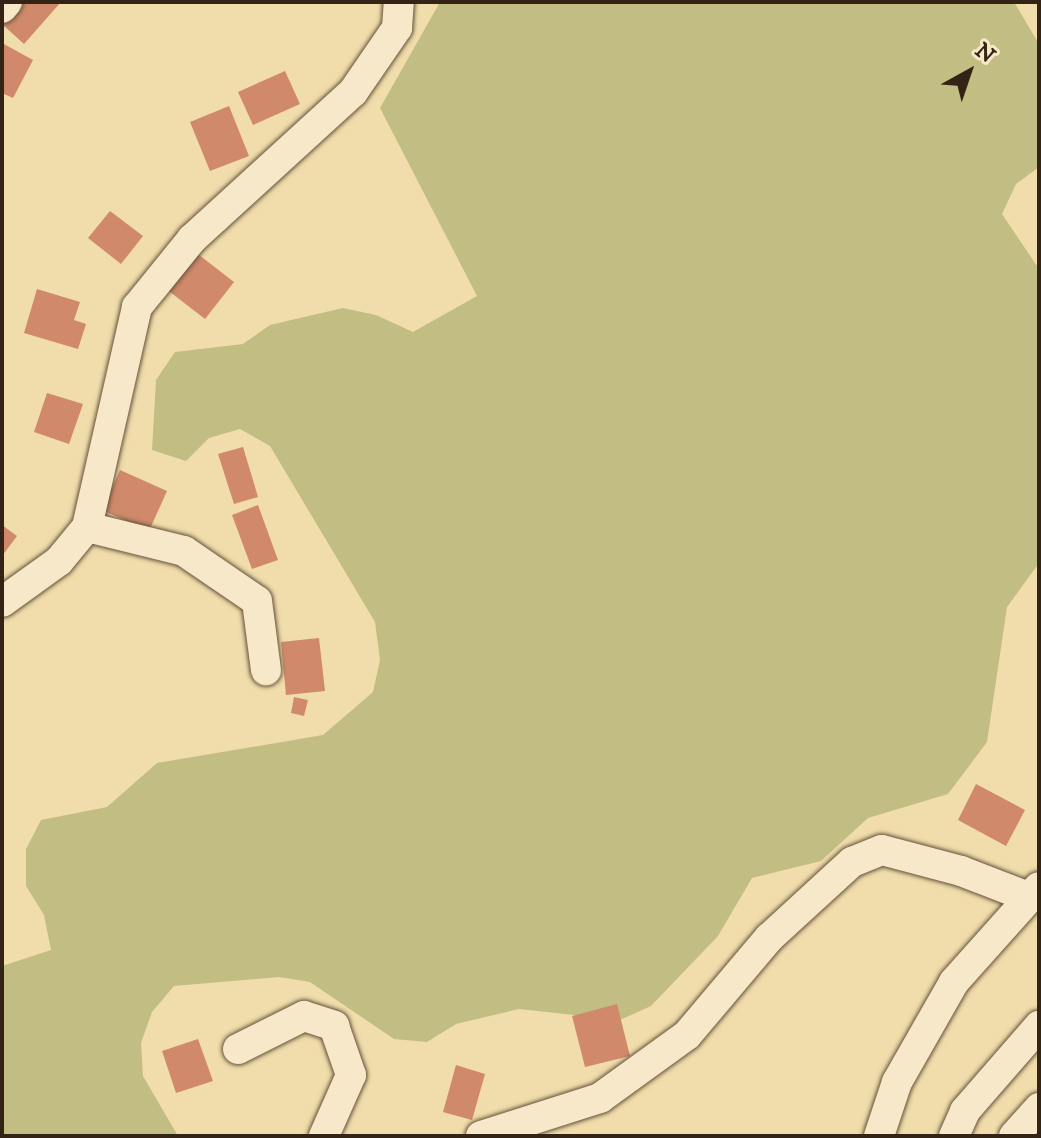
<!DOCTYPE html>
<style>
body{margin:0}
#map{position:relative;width:1041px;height:1138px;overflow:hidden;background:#f1dcab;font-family:"IM FELL DW Pica",serif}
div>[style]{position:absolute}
.green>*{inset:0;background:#c2be83}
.building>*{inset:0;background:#d0896b}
.roads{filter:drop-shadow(0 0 2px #63523a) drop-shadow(0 0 2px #63523a)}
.minor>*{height:30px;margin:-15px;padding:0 15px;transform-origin:15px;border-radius:15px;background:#f6e8c8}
span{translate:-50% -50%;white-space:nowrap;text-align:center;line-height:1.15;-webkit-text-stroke:6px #f6e8c8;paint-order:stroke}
.frame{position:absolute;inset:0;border:4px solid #342415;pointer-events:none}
.north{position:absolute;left:929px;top:32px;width:80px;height:80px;-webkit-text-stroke:6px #f6e8c8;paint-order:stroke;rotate:40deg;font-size:22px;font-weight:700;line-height:32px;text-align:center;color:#342415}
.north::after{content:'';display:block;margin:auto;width:28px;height:36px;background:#342415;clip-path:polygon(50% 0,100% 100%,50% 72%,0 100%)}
</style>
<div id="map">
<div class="green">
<i style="clip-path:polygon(440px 2px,1014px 2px,1039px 44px,1039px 167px,1016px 184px,1002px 214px,1039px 269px,1039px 563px,1007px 607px,987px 742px,948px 794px,868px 818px,821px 861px,752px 878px,718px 936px,651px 1006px,620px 1020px,519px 1009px,456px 1024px,427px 1042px,394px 1039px,310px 982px,279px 977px,174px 986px,152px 1012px,141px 1043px,143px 1076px,178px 1136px,2px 1136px,2px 966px,51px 950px,44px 915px,26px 886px,26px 849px,41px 820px,107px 807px,157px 763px,323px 735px,373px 692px,380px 660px,375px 622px,270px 446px,240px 429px,209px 438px,186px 461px,152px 450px,156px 380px,175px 352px,243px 344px,270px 325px,343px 308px,376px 315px,413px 332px,477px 296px,380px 108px)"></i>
</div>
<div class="building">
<i style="clip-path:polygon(13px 2px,61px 2px,24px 44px,2px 24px,2px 14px)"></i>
<i style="clip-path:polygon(2px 43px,33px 60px,13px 98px,2px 93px)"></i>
<i style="clip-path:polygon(285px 71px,300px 104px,253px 125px,238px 92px)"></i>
<i style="clip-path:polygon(229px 106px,249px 156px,210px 171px,190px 122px)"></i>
<i style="clip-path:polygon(110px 211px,143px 236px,121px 264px,88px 238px)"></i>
<i style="clip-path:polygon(190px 248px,234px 282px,205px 319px,161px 285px)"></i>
<i style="clip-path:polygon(37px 289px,80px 302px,74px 320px,86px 324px,78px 349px,24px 333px)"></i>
<i style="clip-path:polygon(47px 393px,83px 404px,69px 444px,34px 432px)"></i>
<i style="clip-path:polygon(243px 447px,258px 497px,234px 504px,218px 454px)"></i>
<i style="clip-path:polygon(120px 470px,167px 491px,149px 531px,102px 510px)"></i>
<i style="clip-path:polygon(258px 505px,278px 560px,252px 569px,232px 515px)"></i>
<i style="clip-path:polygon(2px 525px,17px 536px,2px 556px)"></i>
<i style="clip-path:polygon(319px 638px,325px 691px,286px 695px,281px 642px)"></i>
<i style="clip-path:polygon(294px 697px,308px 700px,304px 716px,291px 713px)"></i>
<i style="clip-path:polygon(976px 784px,1025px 810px,1006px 846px,958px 820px)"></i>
<i style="clip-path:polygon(617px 1004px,630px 1056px,585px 1067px,572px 1016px)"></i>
<i style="clip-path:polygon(198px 1039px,213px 1081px,176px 1093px,162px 1051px)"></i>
<i style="clip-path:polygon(456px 1065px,485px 1074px,472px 1120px,443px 1112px)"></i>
</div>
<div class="roads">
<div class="minor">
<i style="left:2px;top:8px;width:8px;rotate:-50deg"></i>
<i style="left:87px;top:527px;width:100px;rotate:13.9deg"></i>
<i style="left:184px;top:551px;width:88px;rotate:34.4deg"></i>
<i style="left:257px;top:601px;width:70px;rotate:82.6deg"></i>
<i style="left:2px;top:602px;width:70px;rotate:-35.7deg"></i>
<i style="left:59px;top:561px;width:44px;rotate:-50.5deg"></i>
<i style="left:87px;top:527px;width:226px;rotate:-77.2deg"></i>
<i style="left:137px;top:307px;width:87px;rotate:-51deg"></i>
<i style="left:192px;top:239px;width:218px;rotate:-42.4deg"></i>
<i style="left:353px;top:92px;width:78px;rotate:-55.5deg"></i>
<i style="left:397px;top:28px;width:26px;rotate:-86deg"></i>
<i style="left:238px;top:1049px;width:74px;rotate:-26.6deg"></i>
<i style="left:304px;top:1016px;width:32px;rotate:18deg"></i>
<i style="left:334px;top:1026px;width:52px;rotate:70.9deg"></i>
<i style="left:351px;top:1075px;width:67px;rotate:113.9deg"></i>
<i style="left:481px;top:1136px;width:125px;rotate:-17.7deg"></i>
<i style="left:600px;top:1098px;width:107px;rotate:-35.9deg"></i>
<i style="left:687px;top:1035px;width:127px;rotate:-49.8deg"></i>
<i style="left:769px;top:938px;width:113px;rotate:-42.5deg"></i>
<i style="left:852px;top:862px;width:32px;rotate:-22deg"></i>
<i style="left:882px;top:850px;width:82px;rotate:14.9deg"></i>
<i style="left:961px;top:871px;width:75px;rotate:21.1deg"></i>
<i style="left:879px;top:1136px;width:57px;rotate:-71.6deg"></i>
<i style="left:897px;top:1082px;width:115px;rotate:-60.3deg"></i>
<i style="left:954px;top:982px;width:127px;rotate:-48.2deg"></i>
<i style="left:954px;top:1136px;width:27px;rotate:-66deg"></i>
<i style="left:965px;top:1111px;width:113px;rotate:-49deg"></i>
<i style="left:1014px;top:1136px;width:38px;rotate:-48deg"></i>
</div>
</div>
<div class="frame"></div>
<div class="north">N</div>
</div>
